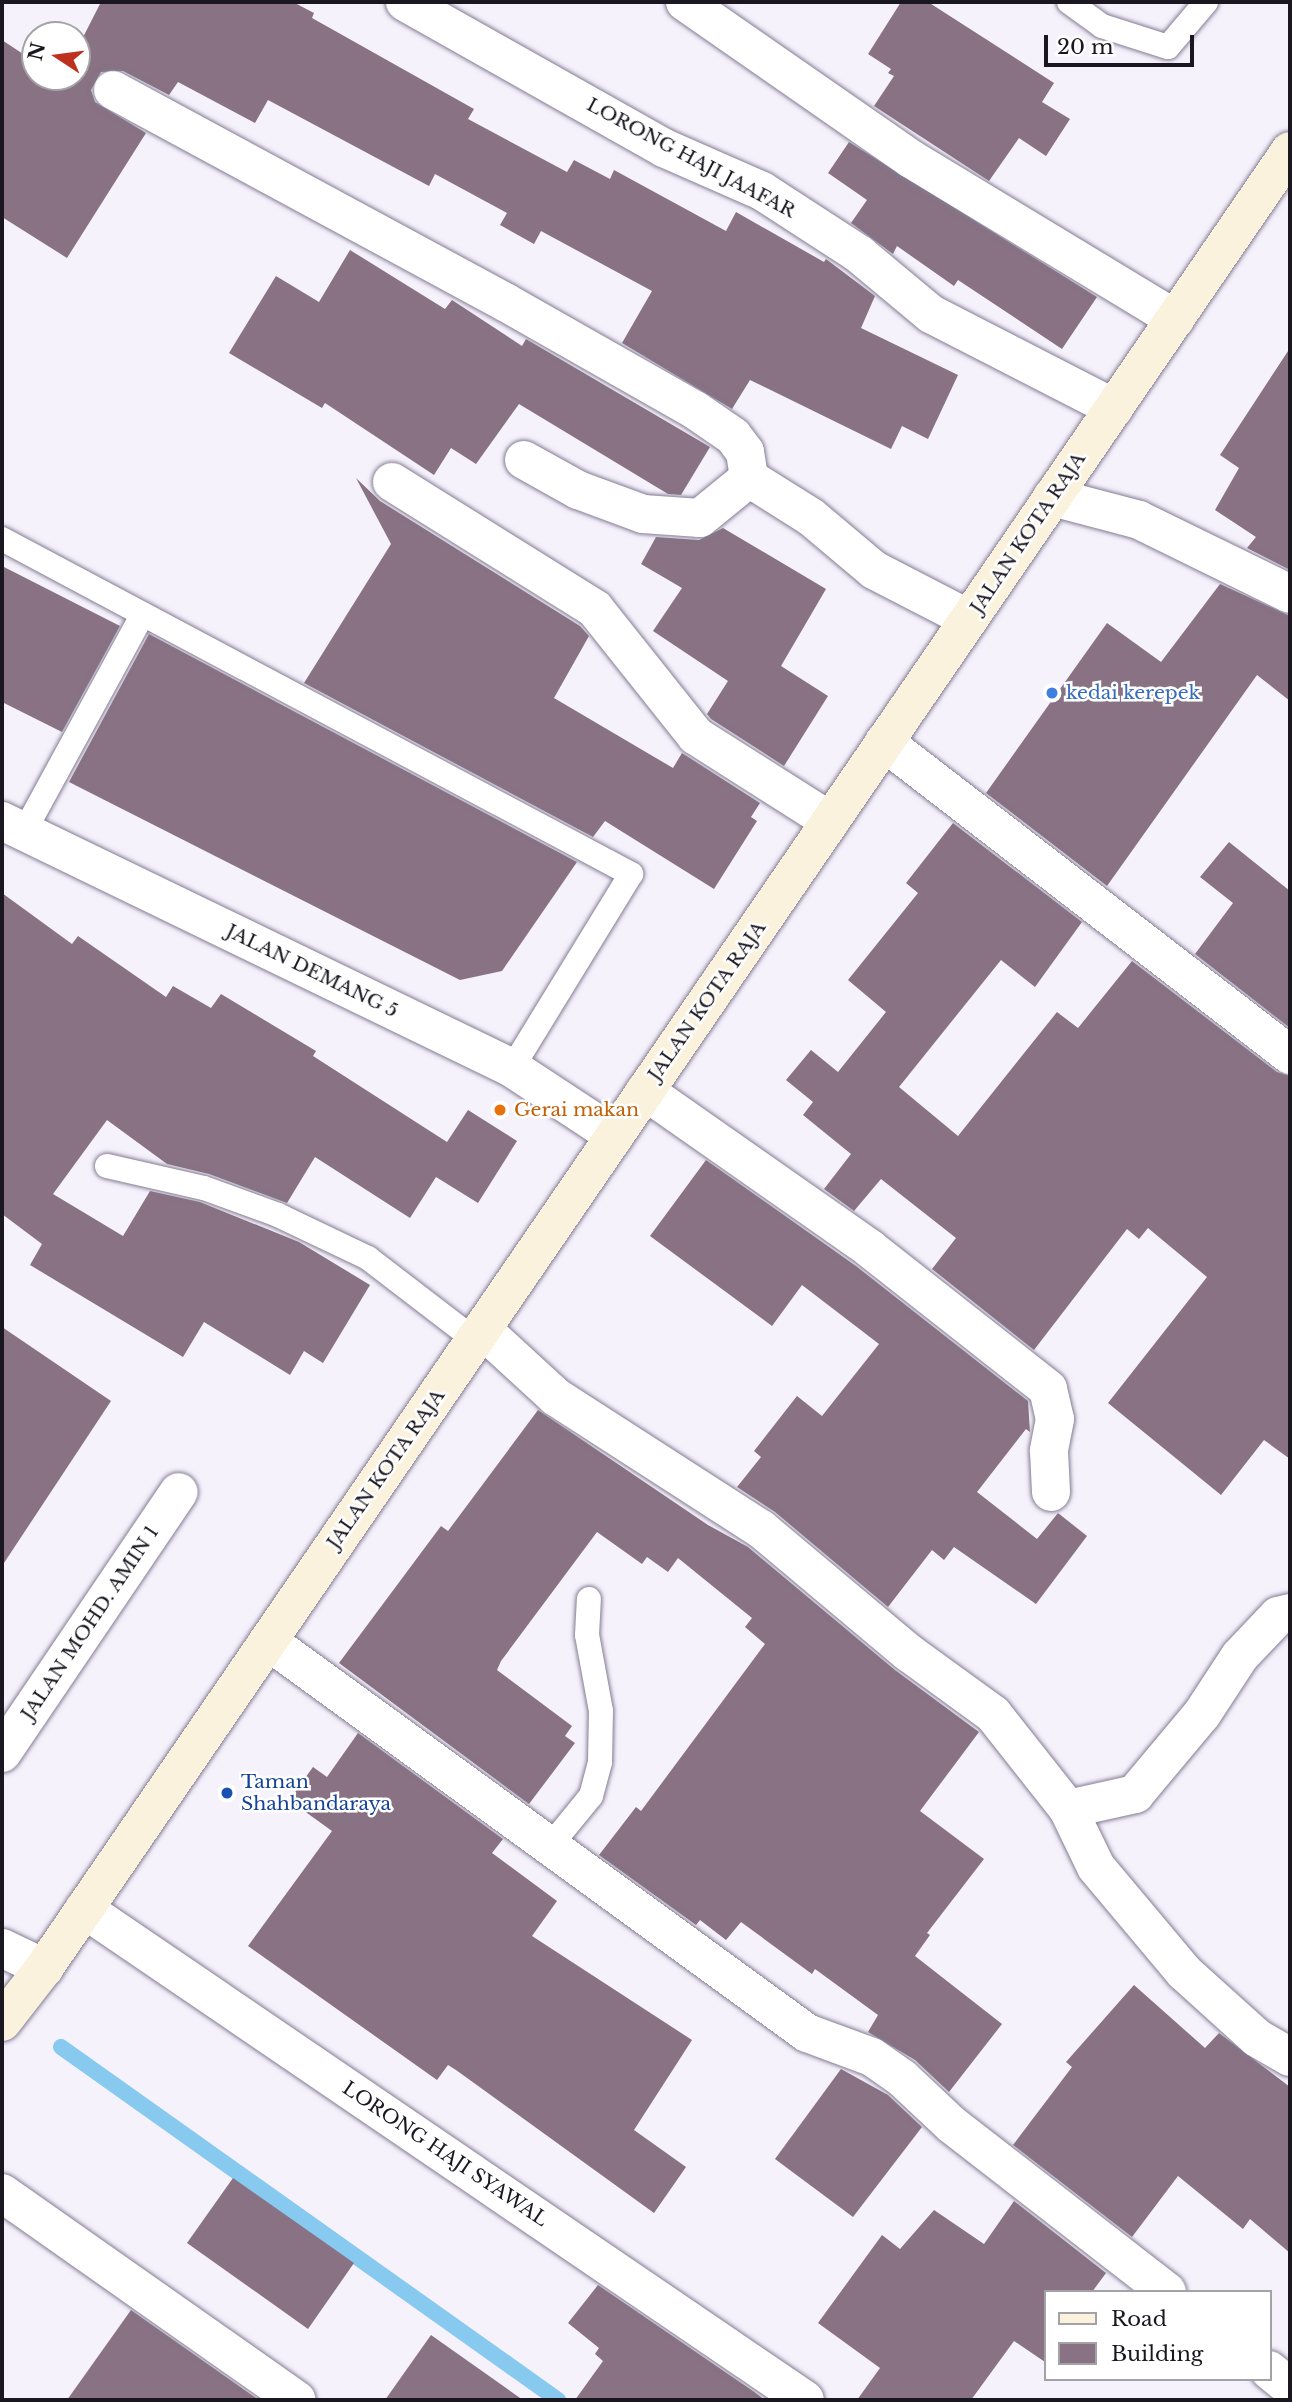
<!DOCTYPE html>
<style>
body{margin:0}
#map{position:relative;width:1292px;height:2402px;overflow:hidden;background:#f5f2fc;font-family:"Libre Baskerville",serif}
div>[style]{position:absolute}
.stream>*{height:16px;margin:-8px;padding:0 8px;transform-origin:8px;border-radius:8px;background:#88c9ef}
.building>*{inset:0;background:#887283}
.roads{filter:drop-shadow(0 0 2px #847c94) drop-shadow(0 0 2px #847c94)}
.lane>*{height:24px;margin:-12px;padding:0 12px;transform-origin:12px;border-radius:12px;background:#fff}
.street>*{height:38px;margin:-19px;padding:0 19px;transform-origin:19px;border-radius:19px;background:#fff}
.secondary>*{height:38px;margin:-19px;padding:0 19px;transform-origin:19px;border-radius:19px;background:#faf2dd}
.dots>*{width:19px;height:19px;translate:-50% -50%;box-sizing:border-box;border:4px solid #fff;border-radius:50%}
span{translate:-50% -50%;white-space:nowrap;text-align:center;line-height:1.15;-webkit-text-stroke:5px #fff;paint-order:stroke}
.street-label{font-size:19px;color:#1a1720}
.shop-label{font-size:19px;color:#366cbe}
.left{translate:0 -50%;text-align:left}
.food-label{font-size:19px;color:#c56008}
.transit-label{font-size:19px;color:#164399}
.frame{position:absolute;inset:0;border:4px solid #1a1720;pointer-events:none}
.legend{position:absolute;left:1044px;top:2290px;width:228px;height:91px;box-sizing:border-box;background:#fff;border:2px solid #a3a2a6;margin:0;padding:9px 12px;list-style:none;font-size:21px;color:#1a1720}
.legend li{display:flex;align-items:center;gap:14px;height:35px}
.legend b{width:35px;border:2px solid #a3a2a6}
.north{position:absolute;left:21px;top:21px;width:70px;height:70px;box-sizing:border-box;background:#fff;border:2px solid #a3a2a6;border-radius:50%;rotate:283deg;font-size:19px;font-weight:700;line-height:28px;text-align:center;color:#1a1720}
.north::after{content:'';display:block;margin:auto;width:24px;height:32px;background:#be311f;clip-path:polygon(50% 0,100% 100%,50% 72%,0 100%)}
.scale{position:absolute;left:1044px;top:35px;width:150px;height:32px;box-sizing:border-box;border:4px solid #1a1720;border-top:0;padding-left:9px;font-size:21px;line-height:24px;white-space:nowrap;color:#1a1720;-webkit-text-stroke:5px #fff;paint-order:stroke}
</style>
<div id="map">
<div class="stream">
<i style="left:61px;top:2047px;width:610px;rotate:35.38deg"></i>
</div>
<div class="building">
<i style="clip-path:polygon(101px 2px,293px 2px,314px 13px,312px 18px,474px 109px,468px 119px,567px 172px,574px 160px,610px 179px,614px 170px,726px 231px,736px 212px,824px 262px,826px 259px,875px 296px,861px 328px,958px 375px,928px 439px,902px 426px,891px 449px,750px 380px,732px 409px,622px 343px,652px 291px,541px 231px,534px 244px,500px 225px,507px 213px,435px 174px,429px 186px,268px 100px,255px 123px,178px 82px,169px 95px,123px 71px,101px 72px,91px 90px,95px 102px,146px 133px,67px 258px,2px 217px,2px 40px,35px 62px,35px 77px,77px 77px,77px 49px)"></i>
<i style="clip-path:polygon(901px 2px,928px 2px,1054px 83px,1042px 102px,1070px 119px,1046px 156px,1019px 138px,989px 181px,874px 106px,894px 76px,888px 73px,891px 69px,868px 54px)"></i>
<i style="clip-path:polygon(849px 142px,1097px 297px,1062px 349px,958px 280px,954px 286px,897px 246px,893px 254px,851px 223px,867px 200px,828px 173px)"></i>
<i style="clip-path:polygon(350px 250px,445px 309px,452px 300px,522px 346px,526px 339px,710px 447px,681px 495px,668px 494px,519px 404px,476px 464px,451px 448px,434px 475px,325px 403px,322px 408px,229px 353px,276px 276px,319px 302px)"></i>
<i style="clip-path:polygon(1290px 348px,1290px 570px,1247px 548px,1256px 537px,1215px 510px,1239px 468px,1220px 455px)"></i>
<i style="clip-path:polygon(356px 478px,380px 501px,580px 626px,589px 636px,554px 698px,673px 768px,682px 753px,760px 803px,751px 817px,757px 821px,714px 889px,605px 821px,593px 837px,304px 683px,391px 544px)"></i>
<i style="clip-path:polygon(723px 528px,826px 589px,781px 666px,828px 696px,784px 766px,711px 719px,707px 714px,728px 681px,653px 631px,682px 588px,641px 564px,656px 537px,699px 540px)"></i>
<i style="clip-path:polygon(2px 566px,120px 626px,62px 732px,2px 702px)"></i>
<i style="clip-path:polygon(1220px 584px,1290px 616px,1290px 701px,1257px 675px,1107px 886px,986px 793px,1107px 623px,1161px 662px)"></i>
<i style="clip-path:polygon(149px 634px,577px 862px,502px 971px,460px 980px,69px 782px)"></i>
<i style="clip-path:polygon(953px 823px,1082px 922px,1035px 987px,1001px 960px,899px 1087px,958px 1136px,1057px 1012px,1078px 1028px,1132px 961px,1277px 1072px,1290px 1076px,1290px 1459px,1264px 1440px,1221px 1495px,1108px 1403px,1207px 1277px,1148px 1228px,1139px 1239px,1127px 1229px,1034px 1350px,932px 1269px,956px 1238px,881px 1179px,854px 1211px,824px 1189px,851px 1154px,803px 1115px,813px 1102px,786px 1080px,811px 1050px,838px 1072px,886px 1012px,848px 980px,918px 893px,906px 883px)"></i>
<i style="clip-path:polygon(1229px 842px,1290px 891px,1290px 1028px,1195px 954px,1233px 903px,1200px 877px)"></i>
<i style="clip-path:polygon(2px 893px,72px 944px,78px 936px,166px 997px,173px 986px,211px 1008px,221px 994px,316px 1051px,313px 1056px,447px 1142px,468px 1110px,517px 1141px,478px 1203px,436px 1177px,410px 1218px,315px 1157px,287px 1203px,209px 1174px,167px 1164px,107px 1120px,53px 1194px,123px 1236px,150px 1191px,200px 1202px,299px 1242px,370px 1285px,323px 1363px,304px 1351px,290px 1375px,204px 1322px,183px 1357px,30px 1265px,42px 1244px,2px 1214px)"></i>
<i style="clip-path:polygon(706px 1160px,856px 1266px,1028px 1401px,1030px 1432px,1026px 1429px,977px 1492px,1037px 1539px,1058px 1513px,1087px 1536px,1036px 1604px,954px 1547px,944px 1560px,932px 1550px,888px 1607px,775px 1512px,737px 1487px,761px 1457px,754px 1451px,797px 1396px,822px 1416px,879px 1344px,802px 1285px,772px 1326px,650px 1236px)"></i>
<i style="clip-path:polygon(2px 1327px,111px 1401px,2px 1566px)"></i>
<i style="clip-path:polygon(538px 1410px,708px 1525px,748px 1547px,895px 1670px,979px 1732px,920px 1811px,984px 1859px,927px 1933px,930px 1935px,915px 1956px,1002px 2024px,949px 2092px,915px 2060px,868px 2032px,878px 2015px,815px 1969px,812px 1974px,741px 1922px,726px 1940px,700px 1920px,696px 1925px,599px 1855px,636px 1807px,641px 1811px,765px 1644px,745px 1627px,752px 1618px,678px 1558px,668px 1572px,647px 1557px,642px 1564px,597px 1532px,501px 1661px,497px 1670px,572px 1726px,565px 1736px,575px 1743px,529px 1804px,339px 1663px,441px 1526px,448px 1531px)"></i>
<i style="clip-path:polygon(358px 1733px,503px 1839px,492px 1853px,557px 1901px,532px 1936px,692px 2040px,634px 2130px,686px 2167px,654px 2213px,456px 2070px,448px 2065px,437px 2080px,248px 1946px,332px 1831px,289px 1800px,313px 1767px,327px 1777px)"></i>
<i style="clip-path:polygon(1134px 1985px,1205px 2048px,1219px 2033px,1290px 2087px,1290px 2253px,1250px 2219px,1243px 2229px,1178px 2176px,1132px 2237px,1013px 2145px,1072px 2067px,1066px 2062px)"></i>
<i style="clip-path:polygon(841px 2069px,888px 2095px,922px 2127px,853px 2217px,775px 2159px)"></i>
<i style="clip-path:polygon(233px 2178px,354px 2263px,308px 2329px,187px 2243px)"></i>
<i style="clip-path:polygon(1014px 2201px,1106px 2273px,1092px 2292px,1045px 2292px,1045px 2362px,1014px 2341px,971px 2400px,857px 2400px,880px 2368px,818px 2323px,882px 2235px,900px 2249px,934px 2210px,984px 2244px)"></i>
<i style="clip-path:polygon(598px 2285px,753px 2391px,765px 2400px,575px 2400px,603px 2361px,595px 2354px,599px 2348px,568px 2323px)"></i>
<i style="clip-path:polygon(131px 2310px,259px 2400px,67px 2400px)"></i>
<i style="clip-path:polygon(431px 2335px,523px 2400px,385px 2400px)"></i>
</div>
<div class="roads">
<div class="lane">
<i style="left:1069px;top:2px;width:41px;rotate:36deg"></i>
<i style="left:1102px;top:26px;width:69px;rotate:17.7deg"></i>
<i style="left:1168px;top:47px;width:59px;rotate:-49.8deg"></i>
<i style="left:2px;top:539px;width:713px;rotate:28.04deg"></i>
<i style="left:631px;top:874px;width:228px;rotate:121.5deg"></i>
<i style="left:24px;top:832px;width:248px;rotate:-61.4deg"></i>
<i style="left:107px;top:1166px;width:99px;rotate:12.8deg"></i>
<i style="left:204px;top:1188px;width:79px;rotate:20deg"></i>
<i style="left:278px;top:1215px;width:100px;rotate:25.5deg"></i>
<i style="left:368px;top:1258px;width:135px;rotate:37.5deg"></i>
<i style="left:551px;top:1845px;width:63px;rotate:-50.8deg"></i>
<i style="left:591px;top:1796px;width:35px;rotate:-75deg"></i>
<i style="left:600px;top:1762px;width:51px;rotate:-88.9deg"></i>
<i style="left:601px;top:1711px;width:77px;rotate:-100.4deg"></i>
<i style="left:587px;top:1635px;width:36px;rotate:-87deg"></i>
</div>
<div class="street">
<i style="left:405px;top:2px;width:297px;rotate:29.4deg"></i>
<i style="left:664px;top:148px;width:107px;rotate:23.7deg"></i>
<i style="left:762px;top:191px;width:116px;rotate:33deg"></i>
<i style="left:859px;top:254px;width:94px;rotate:39.8deg"></i>
<i style="left:931px;top:314px;width:206px;rotate:27.2deg"></i>
<i style="left:685px;top:2px;width:275px;rotate:34.8deg"></i>
<i style="left:911px;top:159px;width:309px;rotate:31.2deg"></i>
<i style="left:113px;top:90px;width:446px;rotate:28.4deg"></i>
<i style="left:505px;top:302px;width:219px;rotate:29.6deg"></i>
<i style="left:695px;top:410px;width:46px;rotate:34.4deg"></i>
<i style="left:733px;top:436px;width:20px;rotate:53deg"></i>
<i style="left:745px;top:452px;width:26px;rotate:81deg"></i>
<i style="left:524px;top:460px;width:62px;rotate:29.1deg"></i>
<i style="left:578px;top:490px;width:69px;rotate:20.3deg"></i>
<i style="left:643px;top:514px;width:57px;rotate:4deg"></i>
<i style="left:700px;top:518px;width:63px;rotate:-39.2deg"></i>
<i style="left:749px;top:478px;width:73px;rotate:32.2deg"></i>
<i style="left:811px;top:517px;width:82px;rotate:40.1deg"></i>
<i style="left:874px;top:570px;width:107px;rotate:27.3deg"></i>
<i style="left:392px;top:482px;width:239px;rotate:32deg"></i>
<i style="left:595px;top:609px;width:162px;rotate:51.5deg"></i>
<i style="left:696px;top:736px;width:159px;rotate:32.4deg"></i>
<i style="left:1052px;top:497px;width:90px;rotate:14.8deg"></i>
<i style="left:1139px;top:520px;width:168px;rotate:26.1deg"></i>
<i style="left:884px;top:742px;width:513px;rotate:37.63deg"></i>
<i style="left:2px;top:821px;width:567px;rotate:25.84deg"></i>
<i style="left:512px;top:1068px;width:123px;rotate:33.4deg"></i>
<i style="left:645px;top:1091px;width:274px;rotate:35deg"></i>
<i style="left:869px;top:1248px;width:228px;rotate:38.2deg"></i>
<i style="left:1048px;top:1389px;width:31px;rotate:77deg"></i>
<i style="left:1055px;top:1419px;width:33px;rotate:101deg"></i>
<i style="left:1049px;top:1451px;width:41px;rotate:87.2deg"></i>
<i style="left:482px;top:1329px;width:100px;rotate:42.6deg"></i>
<i style="left:556px;top:1397px;width:244px;rotate:32.8deg"></i>
<i style="left:761px;top:1529px;width:193px;rotate:40deg"></i>
<i style="left:909px;top:1653px;width:104px;rotate:36deg"></i>
<i style="left:993px;top:1714px;width:121px;rotate:51.7deg"></i>
<i style="left:1068px;top:1809px;width:64px;rotate:64.2deg"></i>
<i style="left:1096px;top:1867px;width:137px;rotate:50deg"></i>
<i style="left:1184px;top:1972px;width:98px;rotate:42.1deg"></i>
<i style="left:1257px;top:2038px;width:38px;rotate:30deg"></i>
<i style="left:268px;top:1641px;width:666px;rotate:36.03deg"></i>
<i style="left:807px;top:2033px;width:69px;rotate:20.3deg"></i>
<i style="left:872px;top:2057px;width:37px;rotate:35deg"></i>
<i style="left:902px;top:2078px;width:69px;rotate:43.2deg"></i>
<i style="left:952px;top:2125px;width:272px;rotate:37.8deg"></i>
<i style="left:2px;top:1753px;width:315px;rotate:-55.9deg"></i>
<i style="left:1068px;top:1809px;width:69px;rotate:-12.6deg"></i>
<i style="left:1135px;top:1794px;width:104px;rotate:-50.1deg"></i>
<i style="left:1202px;top:1714px;width:69px;rotate:-56.8deg"></i>
<i style="left:1240px;top:1656px;width:55px;rotate:-46.5deg"></i>
<i style="left:1278px;top:1616px;width:12px;rotate:-14deg"></i>
<i style="left:84px;top:1909px;width:872px;rotate:34.25deg"></i>
<i style="left:2px;top:1948px;width:47px;rotate:25.5deg"></i>
<i style="left:2px;top:2193px;width:360px;rotate:35.1deg"></i>
<i style="left:1269px;top:2370px;width:27px;rotate:39deg"></i>
</div>
<div class="secondary">
<i style="left:2px;top:2022px;width:68px;rotate:-52.1deg"></i>
<i style="left:44px;top:1968px;width:2203px;rotate:-55.56deg"></i>
</div>
</div>
<div class="dots">
<i style="left:1052px;top:693px;background:#3f7fe0"></i>
<i style="left:500px;top:1110px;background:#e8710a"></i>
<i style="left:227px;top:1793px;background:#1a4fb4"></i>
</div>
<div class="street-label">
<span style="left:691px;top:158px;rotate:28deg">LORONG HAJI JAAFAR</span>
<span style="left:1028px;top:533px;rotate:-56deg">JALAN KOTA RAJA</span>
<span style="left:312px;top:971px;rotate:26deg">JALAN DEMANG 5</span>
<span style="left:707px;top:1001px;rotate:-55deg">JALAN KOTA RAJA</span>
<span style="left:386px;top:1469px;rotate:-55deg">JALAN KOTA RAJA</span>
<span style="left:90px;top:1623px;rotate:-56deg">JALAN MOHD. AMIN 1</span>
<span style="left:445px;top:2154px;rotate:34deg">LORONG HAJI SYAWAL</span>
</div>
<div class="shop-label">
<span class="left" style="left:1066px;top:693px">kedai kerepek</span>
</div>
<div class="food-label">
<span class="left" style="left:514px;top:1110px">Gerai makan</span>
</div>
<div class="transit-label">
<span class="left" style="left:241px;top:1793px">Taman<br>Shahbandaraya</span>
</div>
<div class="frame"></div>
<ul class="legend">
<li><b style="height:9px;background:#faf2dd"></b>Road</li>
<li><b style="height:19px;background:#887283"></b>Building</li>
</ul>
<div class="north">N</div>
<div class="scale">20 m</div>
</div>
